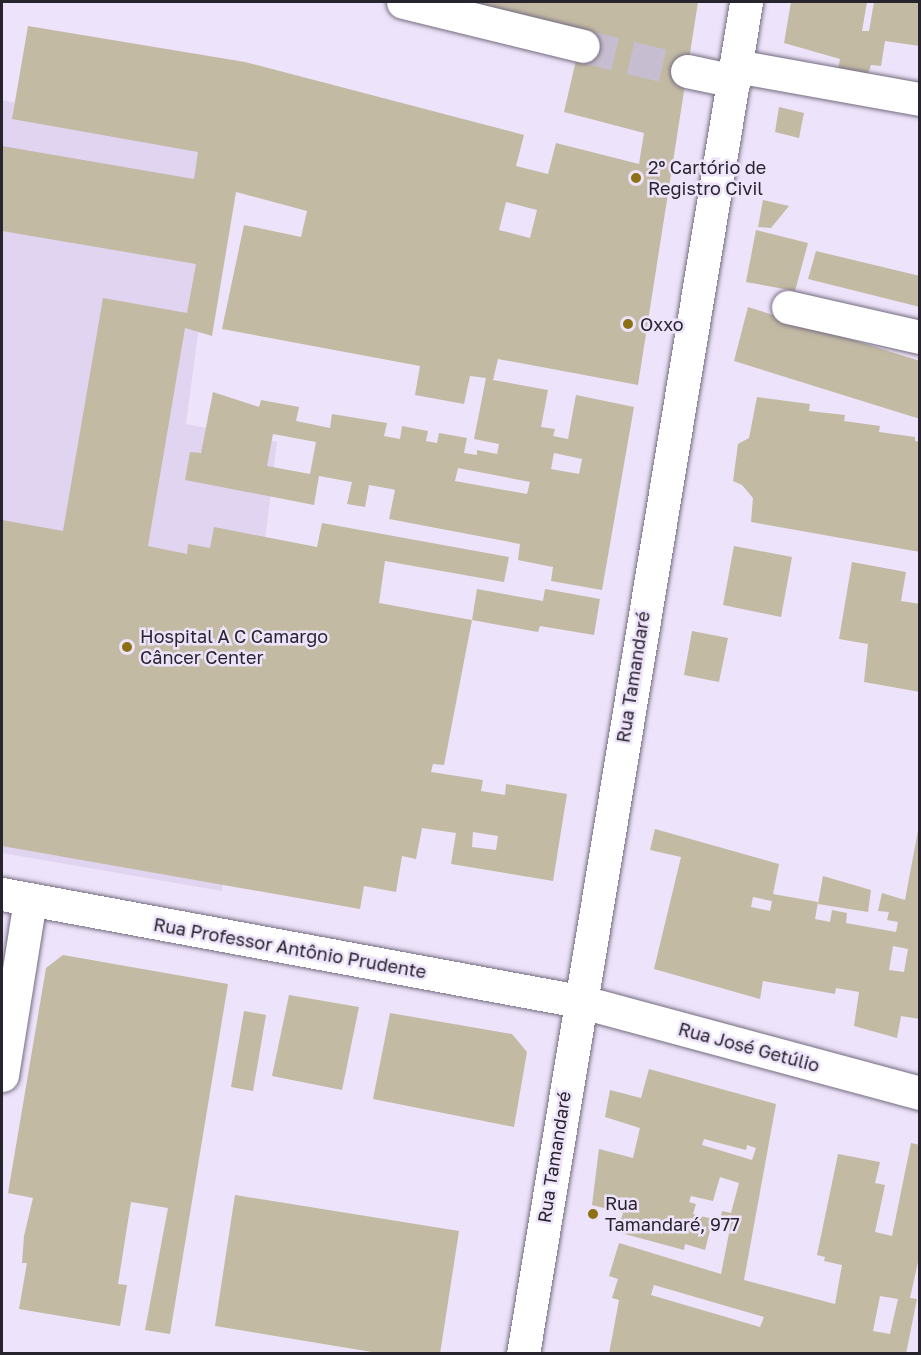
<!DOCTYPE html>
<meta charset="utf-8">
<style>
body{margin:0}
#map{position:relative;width:921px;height:1355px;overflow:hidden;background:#ede3fa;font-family:"Golos Text",sans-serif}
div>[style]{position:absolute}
.built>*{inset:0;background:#e1d4f1}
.building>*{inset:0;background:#c3baa4}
.minor-tunnel>*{height:33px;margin-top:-16.5px;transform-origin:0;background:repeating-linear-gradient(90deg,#c6bdd1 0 33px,transparent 0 49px)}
.roads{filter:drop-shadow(0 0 2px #746b7f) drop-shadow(0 0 2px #746b7f)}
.minor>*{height:33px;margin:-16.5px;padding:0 16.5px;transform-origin:16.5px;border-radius:16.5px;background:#fff}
.dots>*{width:16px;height:16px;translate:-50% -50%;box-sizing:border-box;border:3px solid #ede3fa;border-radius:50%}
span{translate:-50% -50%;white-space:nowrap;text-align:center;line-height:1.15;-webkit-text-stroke:5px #ede3fa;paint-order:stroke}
.poi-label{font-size:18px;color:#28242d}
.left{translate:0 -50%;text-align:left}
.street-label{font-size:18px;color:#28242d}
.frame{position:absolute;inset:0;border:3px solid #28242d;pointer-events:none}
</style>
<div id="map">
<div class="built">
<i style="clip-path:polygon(2px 100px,223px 146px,186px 424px,277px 442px,222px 891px,2px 853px)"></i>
</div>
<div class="building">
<i style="clip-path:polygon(evenodd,459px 2px,698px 2px,638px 385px,498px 359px,493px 380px,548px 390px,541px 427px,555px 429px,553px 436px,568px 439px,576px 395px,634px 407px,602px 590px,551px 581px,553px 567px,518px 560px,520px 544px,389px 519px,395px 490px,391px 489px,369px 485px,365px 507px,347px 504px,352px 482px,319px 476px,314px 505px,185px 480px,190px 452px,201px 453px,213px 392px,259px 407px,261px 400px,299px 407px,296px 421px,330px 428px,332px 414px,387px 423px,384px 436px,400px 439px,402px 426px,428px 431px,426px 441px,437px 443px,439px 433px,467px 438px,464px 453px,477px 455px,477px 450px,497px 454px,499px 444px,474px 439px,486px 378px,470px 376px,464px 404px,415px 395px,420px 366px,222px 329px,244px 225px,301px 237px,307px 211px,236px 192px,212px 336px,185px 328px,148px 546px,187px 554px,188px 544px,210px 548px,214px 527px,317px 547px,322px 523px,509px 557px,504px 582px,385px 561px,379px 603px,472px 620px,477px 589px,543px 601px,545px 589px,600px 599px,594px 635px,540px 626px,538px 632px,472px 620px,444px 765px,433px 764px,431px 772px,483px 780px,481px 791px,505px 795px,506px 784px,567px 794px,553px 881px,451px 864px,456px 833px,422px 828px,416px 859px,402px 856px,396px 892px,364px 886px,360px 909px,2px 846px,2px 520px,63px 531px,103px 298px,187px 313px,196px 264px,2px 231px,2px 146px,194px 179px,198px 152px,12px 119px,28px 26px,245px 62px,524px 135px,516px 166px,548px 174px,556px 143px,639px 164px,644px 133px,564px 112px,577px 56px,459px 2px,506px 202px,537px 210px,530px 238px,499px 230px,506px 202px,459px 2px,273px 434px,316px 442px,310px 474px,267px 466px,273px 434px,459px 2px,554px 453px,582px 459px,579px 474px,551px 469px,554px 453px,459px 2px,458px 468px,530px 482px,527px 494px,455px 481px,458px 468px,459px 2px,473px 832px,498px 836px,496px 850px,472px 847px,473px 832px)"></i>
<i style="clip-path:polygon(791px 2px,867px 2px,862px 31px,869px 31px,874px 2px,920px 2px,920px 46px,885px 41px,881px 66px,871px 65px,865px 83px,837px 75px,840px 59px,784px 43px)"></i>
<i style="clip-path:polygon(779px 107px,804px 113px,799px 138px,775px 132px)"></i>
<i style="clip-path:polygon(763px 200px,789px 206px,771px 228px,758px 227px)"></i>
<i style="clip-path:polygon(756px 230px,808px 243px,795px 291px,746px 282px)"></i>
<i style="clip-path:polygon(816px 251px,920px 276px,920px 307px,808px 279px)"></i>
<i style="clip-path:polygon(748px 307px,920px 361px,920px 419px,734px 361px)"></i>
<i style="clip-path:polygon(757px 397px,810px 404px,809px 411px,845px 415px,844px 421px,880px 426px,879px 432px,915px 437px,915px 441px,920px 442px,920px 552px,751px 522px,753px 498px,742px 485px,733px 481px,738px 444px,749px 438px)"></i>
<i style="clip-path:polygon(734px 546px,792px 557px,781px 617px,723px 605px)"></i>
<i style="clip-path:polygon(852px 562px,906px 572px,901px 601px,920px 604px,920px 692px,864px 682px,868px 644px,839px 639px)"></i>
<i style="clip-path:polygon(692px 631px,728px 638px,719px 682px,684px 675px)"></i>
<i style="clip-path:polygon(evenodd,920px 820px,920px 1019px,901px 1016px,897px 1038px,854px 1026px,859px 992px,836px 988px,835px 994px,763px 981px,760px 999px,654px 969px,681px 857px,650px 850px,655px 829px,779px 864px,773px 894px,818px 902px,815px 919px,830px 922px,832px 910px,847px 913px,846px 923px,896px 932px,898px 922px,887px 920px,889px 912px,878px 911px,882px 893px,905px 900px,920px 820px,753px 897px,772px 901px,770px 911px,751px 907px,753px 897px,920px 820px,893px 946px,908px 949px,904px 972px,889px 970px,893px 946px)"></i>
<i style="clip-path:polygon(823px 876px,871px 890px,868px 912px,818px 904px)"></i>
<i style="clip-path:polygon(63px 955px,228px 984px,170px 1334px,145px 1330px,168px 1208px,131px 1202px,118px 1284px,127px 1285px,120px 1326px,19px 1309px,27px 1263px,22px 1263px,24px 1236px,33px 1198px,8px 1193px,46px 968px)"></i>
<i style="clip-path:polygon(289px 995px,359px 1007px,342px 1090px,272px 1076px)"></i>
<i style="clip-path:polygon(244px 1011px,266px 1015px,253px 1091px,231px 1087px)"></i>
<i style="clip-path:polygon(390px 1013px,512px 1034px,527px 1052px,514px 1127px,373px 1099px)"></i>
<i style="clip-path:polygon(evenodd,649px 1069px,776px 1104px,744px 1280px,835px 1304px,842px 1265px,824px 1261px,825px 1257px,817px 1255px,838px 1154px,880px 1162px,875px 1183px,885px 1185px,875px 1232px,892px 1236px,911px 1143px,920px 1145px,920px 1253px,910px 1298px,917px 1299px,906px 1354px,609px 1354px,619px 1300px,612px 1298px,618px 1279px,609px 1276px,619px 1243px,721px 1274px,731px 1223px,720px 1221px,722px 1211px,731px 1213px,739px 1183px,720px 1177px,713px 1201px,691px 1196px,689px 1202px,696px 1204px,693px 1214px,713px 1219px,705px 1250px,685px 1244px,684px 1250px,617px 1232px,623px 1213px,592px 1205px,599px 1149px,633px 1158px,640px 1128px,605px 1117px,610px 1090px,641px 1098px,649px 1069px,704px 1139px,746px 1150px,747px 1145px,756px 1148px,752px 1160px,702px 1145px,704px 1139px,649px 1069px,654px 1285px,764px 1317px,760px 1327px,651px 1295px,654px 1285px,649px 1069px,880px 1296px,898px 1299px,890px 1334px,873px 1331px,880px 1296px)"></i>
<i style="clip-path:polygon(235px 1195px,459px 1231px,440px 1354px,384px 1354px,215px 1326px)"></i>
</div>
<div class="minor-tunnel">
<i style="left:583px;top:46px;width:107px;rotate:13.5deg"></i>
</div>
<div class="roads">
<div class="minor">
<i style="left:403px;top:2px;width:185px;rotate:13.7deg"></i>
<i style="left:736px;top:66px;width:187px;rotate:10.2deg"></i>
<i style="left:687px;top:71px;width:48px;rotate:12deg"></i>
<i style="left:788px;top:307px;width:135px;rotate:12.8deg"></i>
<i style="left:2px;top:894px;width:587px;rotate:10.51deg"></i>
<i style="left:579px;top:1001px;width:353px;rotate:15.1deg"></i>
<i style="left:2px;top:1075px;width:177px;rotate:-80.9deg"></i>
<i style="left:523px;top:1354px;width:1370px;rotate:-80.63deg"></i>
</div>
</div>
<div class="dots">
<i style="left:636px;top:178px;background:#8d7013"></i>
<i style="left:628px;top:324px;background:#8d7013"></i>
<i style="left:127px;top:647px;background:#8d7013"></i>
<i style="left:593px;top:1214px;background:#8d7013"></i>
</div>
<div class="poi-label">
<span class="left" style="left:648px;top:178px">2º Cartório de<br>Registro Civil</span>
<span class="left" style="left:640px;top:324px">Oxxo</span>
<span class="left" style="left:140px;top:647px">Hospital A C Camargo<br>Câncer Center</span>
<span class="left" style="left:605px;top:1214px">Rua<br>Tamandaré, 977</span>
</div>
<div class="street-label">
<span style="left:633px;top:677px;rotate:-81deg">Rua Tamandaré</span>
<span style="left:290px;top:948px;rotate:10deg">Rua Professor Antônio Prudente</span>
<span style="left:749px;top:1047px;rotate:15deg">Rua José Getúlio</span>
<span style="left:554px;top:1157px;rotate:-81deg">Rua Tamandaré</span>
</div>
<div class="frame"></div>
</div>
